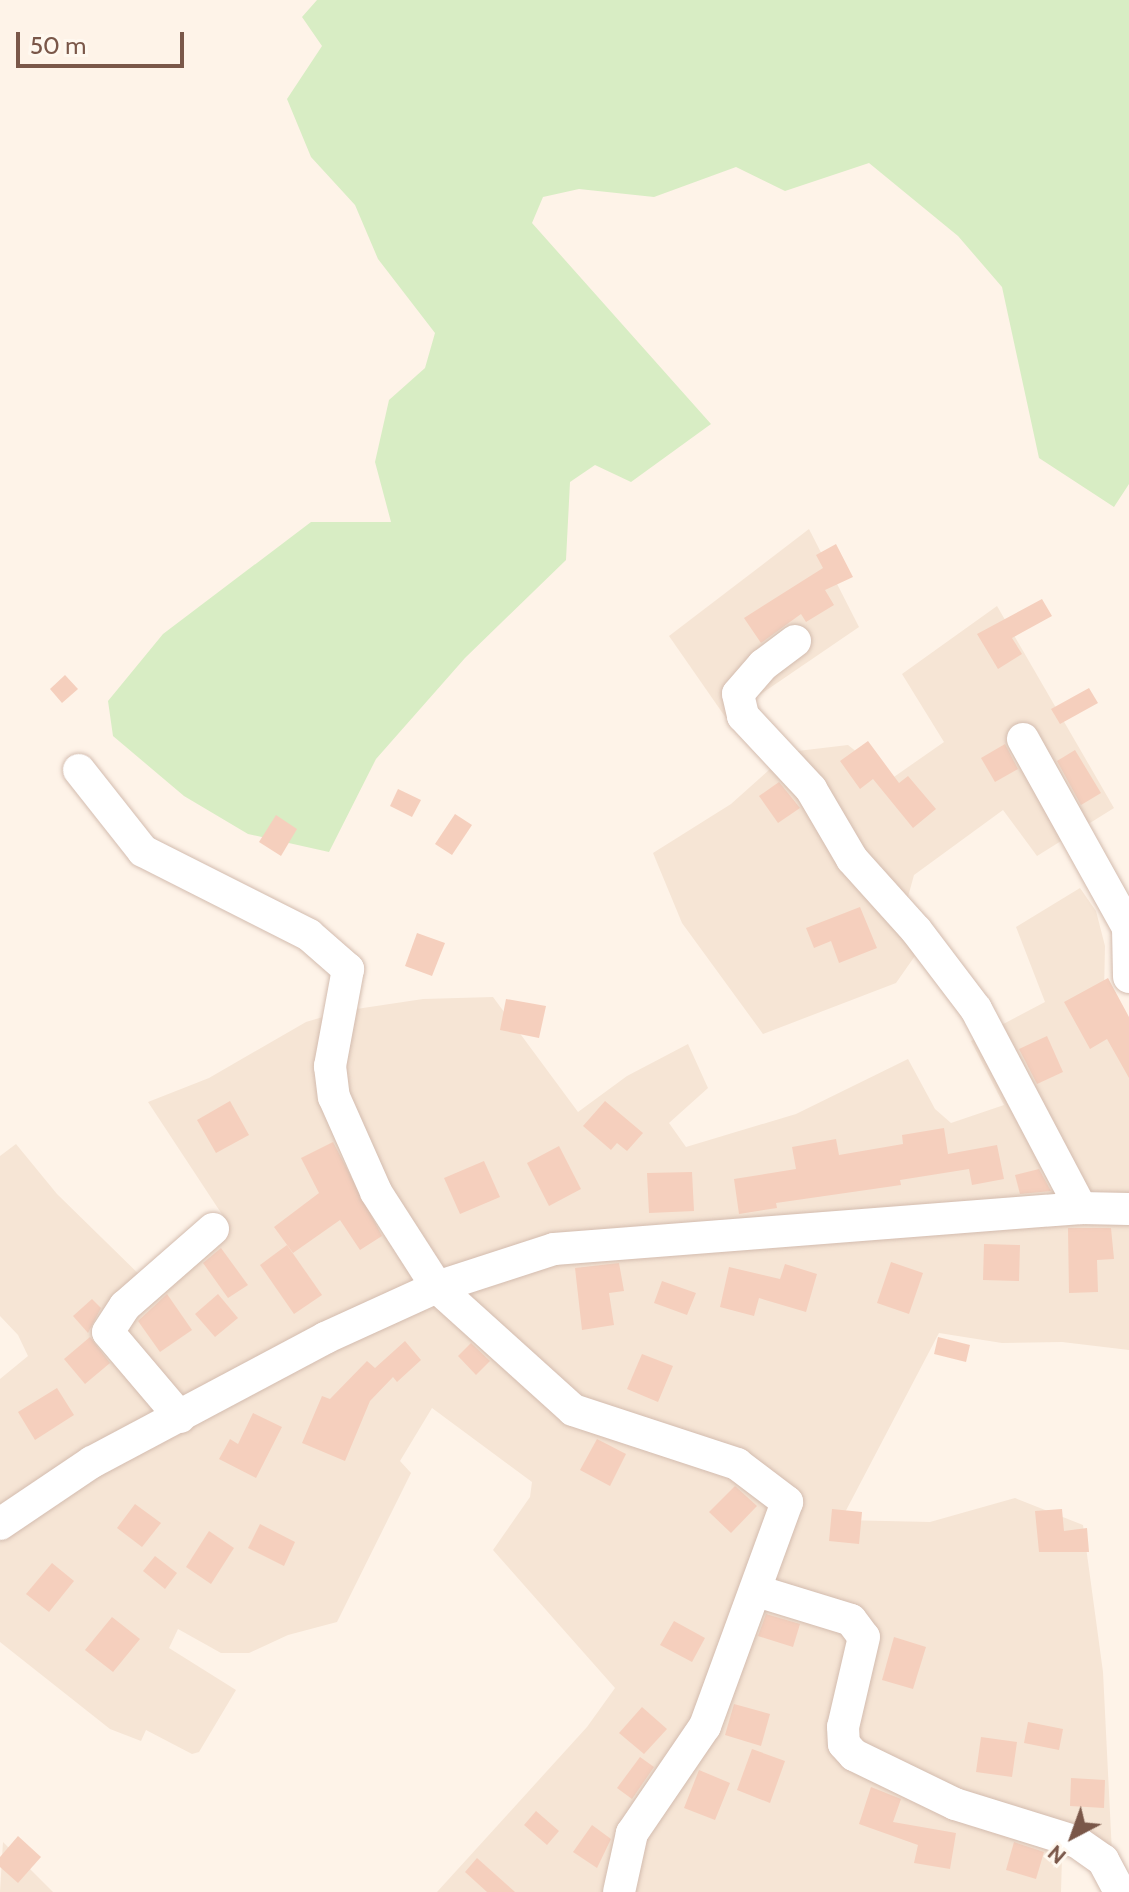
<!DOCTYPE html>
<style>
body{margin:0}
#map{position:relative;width:1129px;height:1892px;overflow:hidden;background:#fef3e8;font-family:Cabin,sans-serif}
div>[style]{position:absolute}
.residential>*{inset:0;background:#f6e5d5}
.green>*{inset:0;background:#d8edc4}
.building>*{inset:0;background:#f5cfbd}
.roads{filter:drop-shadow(0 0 2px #d3bcaf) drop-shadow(0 0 2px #d3bcaf)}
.minor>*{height:32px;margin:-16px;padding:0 16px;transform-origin:16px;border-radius:16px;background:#fff}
span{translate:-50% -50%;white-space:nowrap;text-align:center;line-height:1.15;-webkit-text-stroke:6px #fff8ef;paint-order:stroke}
.north{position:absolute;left:1033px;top:1796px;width:80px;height:80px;-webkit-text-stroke:6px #fff8ef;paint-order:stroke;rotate:221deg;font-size:22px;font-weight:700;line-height:32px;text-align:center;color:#7a5749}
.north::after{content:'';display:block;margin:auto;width:28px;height:36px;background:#7a5749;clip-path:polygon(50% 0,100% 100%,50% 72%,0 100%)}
.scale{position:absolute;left:16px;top:32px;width:168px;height:36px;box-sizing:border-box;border:4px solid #7a5749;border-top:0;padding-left:10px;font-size:24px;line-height:28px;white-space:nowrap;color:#7a5749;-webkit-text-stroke:6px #fff8ef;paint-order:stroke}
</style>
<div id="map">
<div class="residential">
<i style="clip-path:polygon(809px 529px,859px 627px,726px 718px,669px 636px)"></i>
<i style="clip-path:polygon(997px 606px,1114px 808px,1037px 856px,1003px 810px,914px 875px,900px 926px,917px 953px,896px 983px,763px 1034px,682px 923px,653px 853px,731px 804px,789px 752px,848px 745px,891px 779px,944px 742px,902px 674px)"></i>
<i style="clip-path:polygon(1080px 888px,1096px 911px,1105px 946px,1104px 993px,1129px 1047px,1129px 1350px,1062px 1342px,1002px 1343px,939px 1333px,841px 1520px,930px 1522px,1015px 1498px,1083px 1525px,1103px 1672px,1112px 1853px,1062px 1857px,1061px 1892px,437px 1892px,587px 1727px,615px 1688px,493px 1550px,530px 1497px,532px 1482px,432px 1408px,400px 1461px,411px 1473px,337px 1622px,288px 1635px,249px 1653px,221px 1653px,178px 1629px,169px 1648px,236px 1690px,199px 1752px,192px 1754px,146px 1730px,141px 1741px,110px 1729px,0 1642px,0 1379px,28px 1356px,18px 1335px,0 1316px,0 1156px,16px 1144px,57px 1194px,151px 1286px,229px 1225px,148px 1102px,209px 1078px,306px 1022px,343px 1011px,423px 999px,493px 997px,578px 1112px,627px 1076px,688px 1044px,708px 1088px,669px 1123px,686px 1147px,796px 1114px,908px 1059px,935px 1109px,951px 1123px,1004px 1105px,971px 1041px,1045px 1002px,1016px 927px)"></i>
<i style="clip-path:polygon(3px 1842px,53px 1892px,0 1892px)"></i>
</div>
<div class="green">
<i style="clip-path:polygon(317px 0,1129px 0,1129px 484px,1114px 507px,1039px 458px,1002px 287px,958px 236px,869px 163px,785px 191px,736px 167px,654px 197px,579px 189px,543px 197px,532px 223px,711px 424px,631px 482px,595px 465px,570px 482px,566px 560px,465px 658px,376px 759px,329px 852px,248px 834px,184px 796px,113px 736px,108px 701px,163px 634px,311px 522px,391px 522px,375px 462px,389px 400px,425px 368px,435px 333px,378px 259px,355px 205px,311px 157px,287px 99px,322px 46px,302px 17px)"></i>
</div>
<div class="building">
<i style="clip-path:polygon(836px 544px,853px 577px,825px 590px,834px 605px,806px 622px,801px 614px,761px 643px,744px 618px,823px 568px,816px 555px)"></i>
<i style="clip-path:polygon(1042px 599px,1052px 616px,1012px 638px,1022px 654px,998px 669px,977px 634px)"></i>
<i style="clip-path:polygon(65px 675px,78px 689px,62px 703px,50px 689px)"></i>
<i style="clip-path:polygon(1089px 688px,1098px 703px,1060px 724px,1051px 709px)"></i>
<i style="clip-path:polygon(868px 741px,899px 783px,908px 776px,936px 809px,913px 828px,873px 779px,860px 789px,840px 761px)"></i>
<i style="clip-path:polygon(1005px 744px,1018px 769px,995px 782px,981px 758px)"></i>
<i style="clip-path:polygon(1075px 750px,1101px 793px,1081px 805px,1057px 761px)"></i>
<i style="clip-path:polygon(779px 782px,800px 808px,778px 823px,759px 796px)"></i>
<i style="clip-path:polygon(398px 789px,421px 800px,412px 817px,390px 806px)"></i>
<i style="clip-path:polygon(455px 814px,472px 825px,452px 855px,435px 844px)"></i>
<i style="clip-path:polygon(276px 815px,297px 829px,281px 856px,259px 842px)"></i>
<i style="clip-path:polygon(860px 907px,877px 948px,839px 963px,831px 941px,814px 948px,806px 928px)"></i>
<i style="clip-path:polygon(417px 933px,445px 943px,432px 976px,405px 966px)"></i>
<i style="clip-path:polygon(1108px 978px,1129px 1017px,1129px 1078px,1107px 1039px,1090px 1049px,1064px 1002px)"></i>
<i style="clip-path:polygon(506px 999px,546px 1006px,539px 1038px,500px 1030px)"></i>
<i style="clip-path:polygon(1047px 1036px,1063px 1072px,1037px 1084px,1019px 1049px)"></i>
<i style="clip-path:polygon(230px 1101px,249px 1135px,216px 1153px,197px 1120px)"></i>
<i style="clip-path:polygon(605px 1101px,643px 1133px,627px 1151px,617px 1143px,611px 1150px,583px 1126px)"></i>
<i style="clip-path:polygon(944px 1128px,948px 1154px,997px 1145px,1004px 1179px,972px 1185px,969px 1169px,900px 1180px,901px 1185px,776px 1203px,777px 1208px,739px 1214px,734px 1179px,796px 1169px,792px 1147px,836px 1139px,839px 1155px,903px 1144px,902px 1135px)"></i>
<i style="clip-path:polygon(333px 1142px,382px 1236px,360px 1250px,340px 1220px,293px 1253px,274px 1227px,319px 1193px,301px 1158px)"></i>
<i style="clip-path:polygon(559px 1146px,581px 1189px,549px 1206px,527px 1163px)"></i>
<i style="clip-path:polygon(484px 1161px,500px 1197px,460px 1214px,444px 1178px)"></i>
<i style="clip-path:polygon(1039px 1169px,1051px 1191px,1020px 1194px,1015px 1175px)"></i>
<i style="clip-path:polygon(692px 1172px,694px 1211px,649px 1213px,647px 1173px)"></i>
<i style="clip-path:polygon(1068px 1228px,1111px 1228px,1114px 1259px,1097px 1260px,1098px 1292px,1069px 1293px)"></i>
<i style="clip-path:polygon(984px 1244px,1020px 1245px,1019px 1281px,983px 1280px)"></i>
<i style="clip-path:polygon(287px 1245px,322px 1295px,294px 1314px,260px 1265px)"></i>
<i style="clip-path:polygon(221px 1248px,248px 1285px,228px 1298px,203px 1263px)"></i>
<i style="clip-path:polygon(891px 1262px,923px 1273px,909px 1314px,877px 1303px)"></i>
<i style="clip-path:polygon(619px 1263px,624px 1291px,609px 1293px,614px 1325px,582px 1330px,575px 1268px)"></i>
<i style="clip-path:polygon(785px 1264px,817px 1274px,806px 1312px,759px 1298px,754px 1316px,720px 1307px,729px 1267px,780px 1279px)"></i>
<i style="clip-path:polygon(662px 1281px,696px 1293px,687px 1315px,654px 1303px)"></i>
<i style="clip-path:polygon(167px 1294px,192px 1330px,160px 1352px,138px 1321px)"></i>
<i style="clip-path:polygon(218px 1294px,238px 1318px,215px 1337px,195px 1314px)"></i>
<i style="clip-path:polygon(92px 1299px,101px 1308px,88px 1333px,73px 1316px)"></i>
<i style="clip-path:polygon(90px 1337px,110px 1363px,85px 1384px,64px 1359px)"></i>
<i style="clip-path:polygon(938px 1337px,970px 1345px,966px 1362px,934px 1354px)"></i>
<i style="clip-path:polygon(405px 1341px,421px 1360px,397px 1382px,393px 1377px,370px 1401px,345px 1461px,302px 1443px,322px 1396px,330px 1399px,367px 1361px,375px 1368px)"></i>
<i style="clip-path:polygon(471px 1343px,490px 1361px,476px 1375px,458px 1356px)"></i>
<i style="clip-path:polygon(642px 1354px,673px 1366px,658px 1402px,627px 1389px)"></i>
<i style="clip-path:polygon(57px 1388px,74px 1415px,35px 1440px,18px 1412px)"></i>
<i style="clip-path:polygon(253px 1413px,282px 1427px,256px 1478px,219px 1459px,230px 1439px,238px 1444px)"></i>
<i style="clip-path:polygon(597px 1439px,626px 1454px,610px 1486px,580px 1470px)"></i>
<i style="clip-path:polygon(735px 1486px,757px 1506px,731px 1533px,709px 1512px)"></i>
<i style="clip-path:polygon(135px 1504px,161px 1523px,142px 1547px,117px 1528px)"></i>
<i style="clip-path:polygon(832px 1509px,862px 1512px,859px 1544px,829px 1541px)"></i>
<i style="clip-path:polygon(1062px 1509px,1064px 1531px,1087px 1528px,1089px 1552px,1039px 1552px,1035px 1511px)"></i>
<i style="clip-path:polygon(260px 1524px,295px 1542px,284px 1566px,248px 1548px)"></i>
<i style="clip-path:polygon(209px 1531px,234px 1548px,211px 1584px,186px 1567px)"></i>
<i style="clip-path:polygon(155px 1556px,177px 1573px,165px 1589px,143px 1571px)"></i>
<i style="clip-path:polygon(52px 1563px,74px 1581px,49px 1612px,26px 1594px)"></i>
<i style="clip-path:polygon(766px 1614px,800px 1624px,793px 1647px,758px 1636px)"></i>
<i style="clip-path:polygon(112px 1617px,140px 1639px,113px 1672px,85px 1650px)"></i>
<i style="clip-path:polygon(674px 1621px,705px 1638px,692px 1662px,660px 1645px)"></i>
<i style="clip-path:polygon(894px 1637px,926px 1647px,913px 1689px,882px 1680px)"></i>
<i style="clip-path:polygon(734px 1704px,770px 1714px,761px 1746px,725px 1735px)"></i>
<i style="clip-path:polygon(642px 1707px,667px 1729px,644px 1754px,619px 1733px)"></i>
<i style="clip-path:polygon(1028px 1722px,1063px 1729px,1059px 1750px,1024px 1743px)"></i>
<i style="clip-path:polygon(981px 1737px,1017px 1742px,1012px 1777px,976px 1772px)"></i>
<i style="clip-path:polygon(752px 1749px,785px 1761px,770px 1803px,737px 1790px)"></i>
<i style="clip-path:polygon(640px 1757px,654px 1767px,632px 1799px,617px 1788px)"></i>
<i style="clip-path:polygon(699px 1770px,730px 1783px,715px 1820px,684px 1808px)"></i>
<i style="clip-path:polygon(1071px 1778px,1105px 1780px,1104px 1808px,1070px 1806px)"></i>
<i style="clip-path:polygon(871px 1787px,901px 1799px,893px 1822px,956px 1833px,950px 1869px,914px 1863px,918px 1845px,859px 1824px)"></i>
<i style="clip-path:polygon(536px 1811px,559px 1831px,547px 1845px,524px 1825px)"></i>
<i style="clip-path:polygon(592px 1825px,611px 1839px,597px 1868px,573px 1852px)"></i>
<i style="clip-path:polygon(18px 1836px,41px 1857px,18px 1883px,0 1867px,0 1857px)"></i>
<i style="clip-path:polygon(1014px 1842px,1044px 1852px,1036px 1879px,1006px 1870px)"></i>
<i style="clip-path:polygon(477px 1858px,515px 1892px,487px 1892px,465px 1872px)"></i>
</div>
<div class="roads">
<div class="minor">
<i style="left:795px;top:641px;width:40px;rotate:143deg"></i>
<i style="left:763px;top:665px;width:38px;rotate:131deg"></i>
<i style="left:738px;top:694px;width:23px;rotate:77deg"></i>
<i style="left:743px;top:716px;width:100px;rotate:47deg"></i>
<i style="left:811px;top:789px;width:81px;rotate:59.6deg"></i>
<i style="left:852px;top:859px;width:96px;rotate:48deg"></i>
<i style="left:916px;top:930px;width:99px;rotate:52.8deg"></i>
<i style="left:976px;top:1009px;width:225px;rotate:62.2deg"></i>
<i style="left:1023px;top:739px;width:216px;rotate:60.9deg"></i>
<i style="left:1128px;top:928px;width:49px;rotate:88.8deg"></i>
<i style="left:79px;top:770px;width:103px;rotate:51.7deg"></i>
<i style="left:143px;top:851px;width:186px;rotate:26.8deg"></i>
<i style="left:309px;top:935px;width:52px;rotate:41.1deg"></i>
<i style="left:348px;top:969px;width:99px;rotate:100.5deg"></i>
<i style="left:330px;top:1066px;width:31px;rotate:83deg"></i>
<i style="left:334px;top:1097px;width:104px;rotate:66.1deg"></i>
<i style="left:376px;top:1192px;width:113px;rotate:57.3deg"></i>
<i style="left:437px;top:1287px;width:183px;rotate:42.1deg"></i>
<i style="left:573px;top:1410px;width:173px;rotate:18.2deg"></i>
<i style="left:737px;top:1464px;width:63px;rotate:37.2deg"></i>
<i style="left:787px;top:1502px;width:239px;rotate:110.1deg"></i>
<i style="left:705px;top:1726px;width:130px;rotate:124.3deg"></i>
<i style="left:632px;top:1833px;width:60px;rotate:102.4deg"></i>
<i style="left:180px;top:1417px;width:111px;rotate:-130.3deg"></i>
<i style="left:108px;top:1332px;width:31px;rotate:-57deg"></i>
<i style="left:125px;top:1306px;width:117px;rotate:-41.2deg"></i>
<i style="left:0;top:1524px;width:111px;rotate:-34deg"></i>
<i style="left:92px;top:1462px;width:264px;rotate:-28deg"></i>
<i style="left:325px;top:1338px;width:123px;rotate:-24.5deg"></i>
<i style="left:437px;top:1287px;width:123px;rotate:-18deg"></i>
<i style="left:554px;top:1249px;width:529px;rotate:-4.45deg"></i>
<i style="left:1081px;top:1208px;width:48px;rotate:1.2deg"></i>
<i style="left:757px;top:1591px;width:98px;rotate:17.1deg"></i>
<i style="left:851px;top:1620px;width:21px;rotate:53deg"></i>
<i style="left:864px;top:1637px;width:92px;rotate:103.1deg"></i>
<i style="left:843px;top:1727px;width:17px;rotate:87deg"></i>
<i style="left:844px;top:1744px;width:15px;rotate:48deg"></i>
<i style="left:854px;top:1755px;width:112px;rotate:25.9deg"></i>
<i style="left:955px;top:1804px;width:128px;rotate:17.3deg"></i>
<i style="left:1077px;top:1842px;width:32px;rotate:35deg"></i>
<i style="left:1103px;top:1860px;width:36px;rotate:62deg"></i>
</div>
</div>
<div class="north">N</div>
<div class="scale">50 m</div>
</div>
